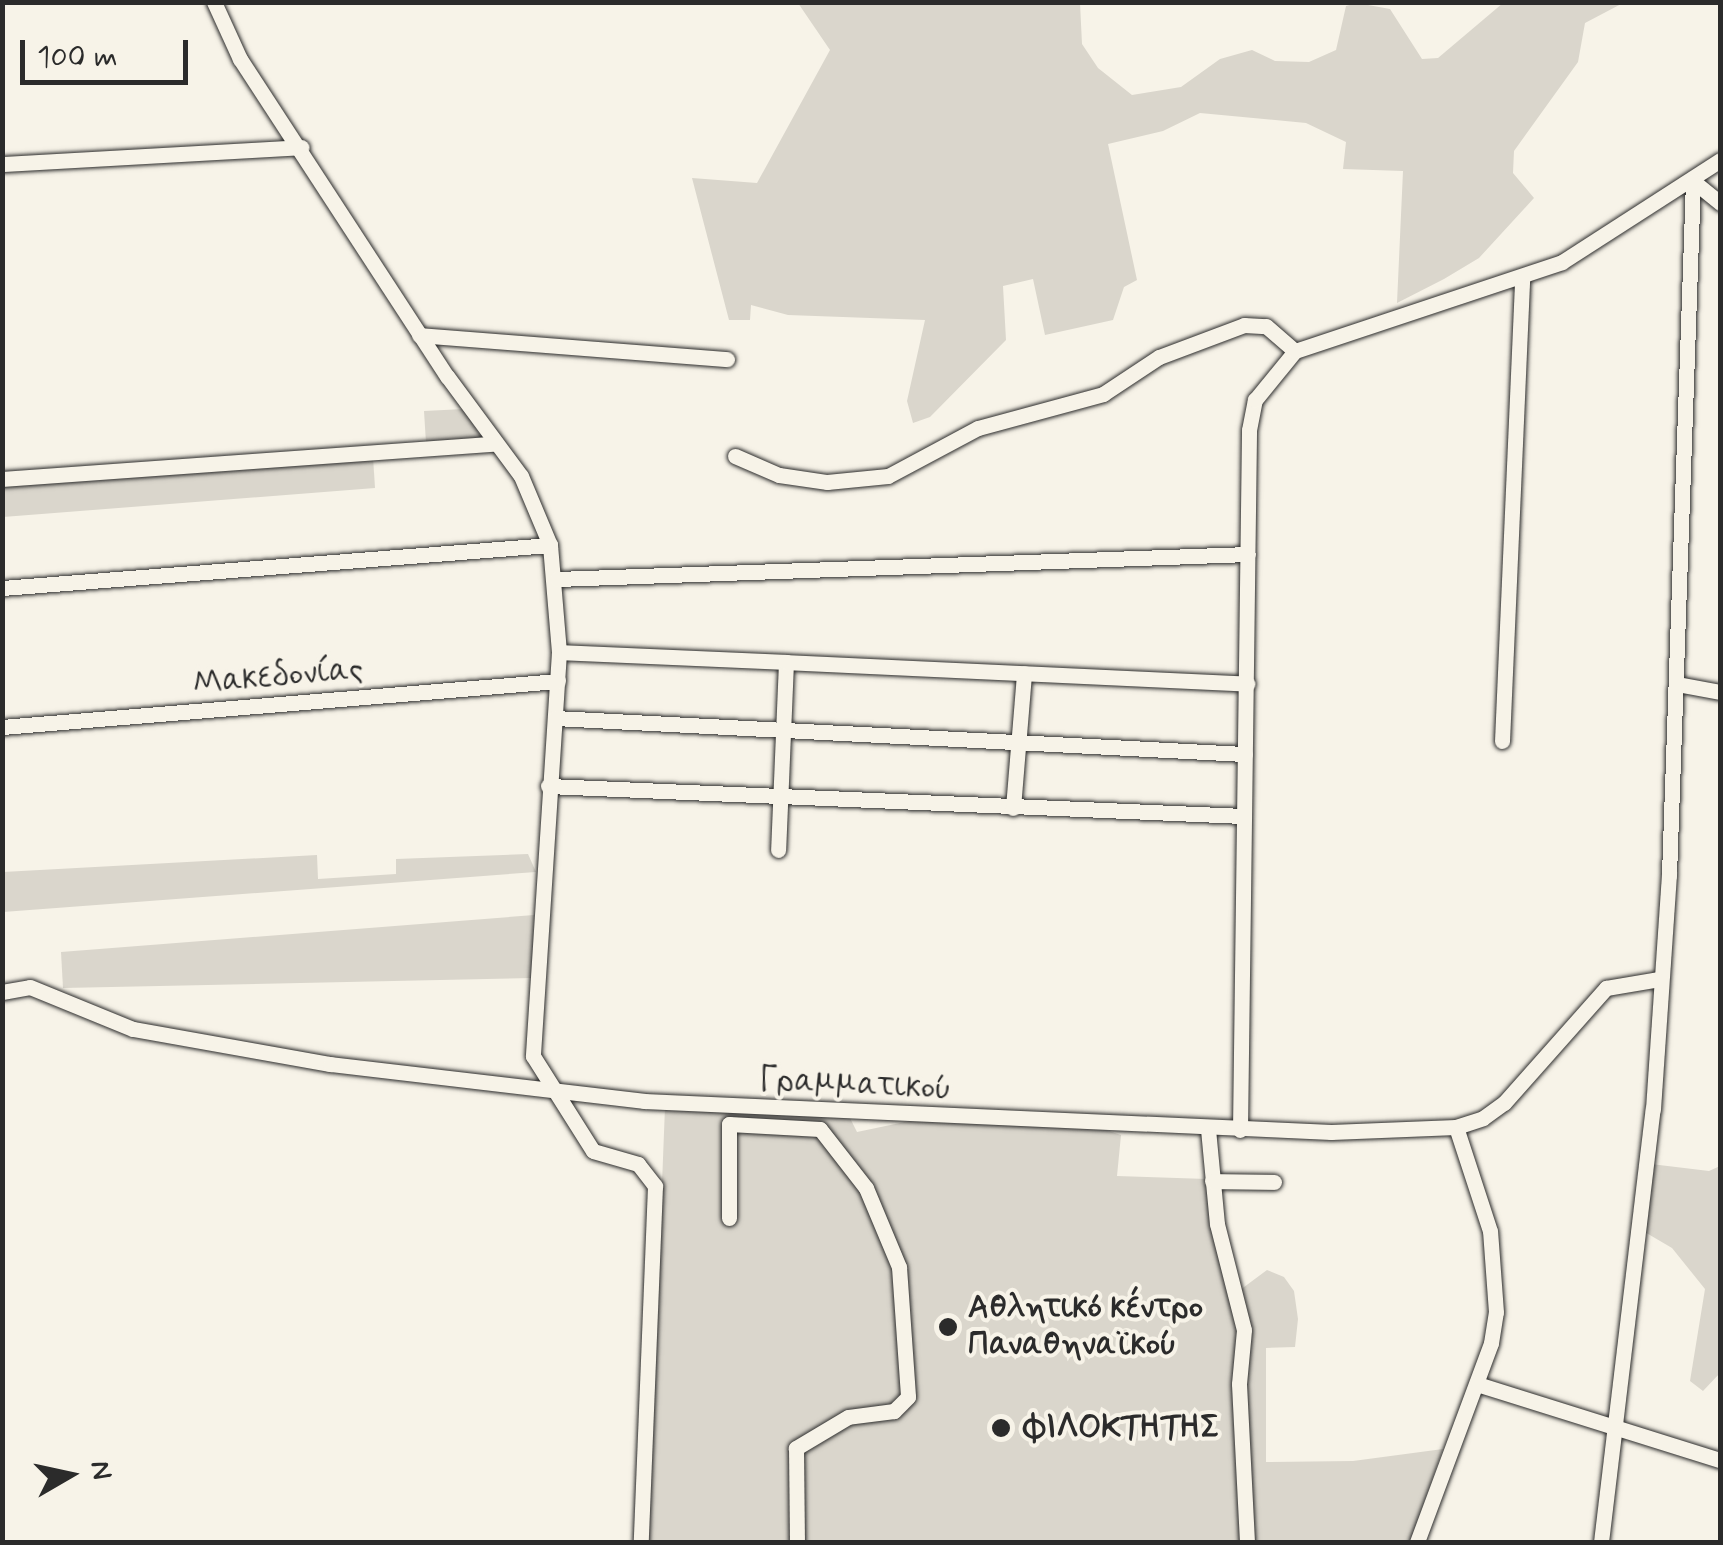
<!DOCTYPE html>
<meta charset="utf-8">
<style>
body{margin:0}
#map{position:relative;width:1723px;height:1545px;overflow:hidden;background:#f7f3e8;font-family:Mynerve,sans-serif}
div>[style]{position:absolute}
.green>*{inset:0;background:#dad6cc}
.roads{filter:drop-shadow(0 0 2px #2b2b2b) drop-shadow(0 0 2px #2b2b2b)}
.minor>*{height:15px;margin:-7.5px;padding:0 7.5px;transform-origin:7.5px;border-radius:7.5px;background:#f7f3e8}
.dots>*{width:28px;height:28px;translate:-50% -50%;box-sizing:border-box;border:5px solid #f7f3e8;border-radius:50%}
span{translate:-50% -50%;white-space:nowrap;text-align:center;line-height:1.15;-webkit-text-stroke:8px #f7f3e8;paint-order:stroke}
.street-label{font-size:32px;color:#2b2b2b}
.poi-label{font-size:32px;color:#2b2b2b;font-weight:700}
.left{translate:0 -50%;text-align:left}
.frame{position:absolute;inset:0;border:5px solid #2b2b2b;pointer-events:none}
.north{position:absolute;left:20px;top:1425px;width:100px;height:100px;-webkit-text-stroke:8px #f7f3e8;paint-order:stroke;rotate:81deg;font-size:28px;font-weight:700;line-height:40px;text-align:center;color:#2b2b2b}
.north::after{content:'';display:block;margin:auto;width:35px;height:45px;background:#2b2b2b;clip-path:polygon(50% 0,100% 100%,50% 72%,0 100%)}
.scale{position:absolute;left:20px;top:40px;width:168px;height:45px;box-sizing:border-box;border:5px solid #2b2b2b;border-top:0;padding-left:12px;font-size:30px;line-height:35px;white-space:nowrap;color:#2b2b2b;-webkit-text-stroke:8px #f7f3e8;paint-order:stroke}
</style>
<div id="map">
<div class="green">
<i style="clip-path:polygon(798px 3px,1080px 3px,1082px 44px,1098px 68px,1132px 95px,1181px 87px,1220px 59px,1252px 50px,1275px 61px,1309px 62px,1336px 50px,1346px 6px,1357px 3px,1390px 9px,1422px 59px,1438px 58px,1503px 3px,1623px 3px,1585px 23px,1578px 62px,1514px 151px,1513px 173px,1534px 198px,1479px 258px,1444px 279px,1397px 303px,1403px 171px,1343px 169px,1346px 142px,1306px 123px,1200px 113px,1163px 131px,1108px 144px,1137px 280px,1124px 287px,1113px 320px,1045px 335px,1033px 279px,1003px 286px,1006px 340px,930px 417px,913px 423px,907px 401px,925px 320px,788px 315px,751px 305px,750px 320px,729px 320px,692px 178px,757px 183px,830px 50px)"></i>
<i style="clip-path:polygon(464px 409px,483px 440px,426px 443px,424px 411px)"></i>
<i style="clip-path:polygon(373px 457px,375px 488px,3px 517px,3px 483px)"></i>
<i style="clip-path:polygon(528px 854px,536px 872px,3px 912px,3px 872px,317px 855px,318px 879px,396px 874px,396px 859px)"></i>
<i style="clip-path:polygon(534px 915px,532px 978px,63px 988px,61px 952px)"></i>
<i style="clip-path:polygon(665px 1107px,849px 1116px,857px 1132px,919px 1119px,1100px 1128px,1121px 1135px,1117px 1176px,1207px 1179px,1240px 1322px,1243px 1542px,648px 1542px)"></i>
<i style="clip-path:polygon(1651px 1164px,1709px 1171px,1720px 1166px,1720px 1373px,1703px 1391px,1690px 1381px,1705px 1289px,1672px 1248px,1643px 1231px)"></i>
<i style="clip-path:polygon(1267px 1270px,1284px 1277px,1294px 1291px,1298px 1319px,1295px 1347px,1266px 1348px,1266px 1462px,1353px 1461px,1443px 1449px,1410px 1542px,1250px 1542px,1240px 1290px)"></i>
</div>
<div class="roads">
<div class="minor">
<i style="left:214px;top:2px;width:63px;rotate:65.5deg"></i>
<i style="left:240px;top:59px;width:379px;rotate:56.9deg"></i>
<i style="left:447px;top:376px;width:124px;rotate:53.5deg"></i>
<i style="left:521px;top:476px;width:75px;rotate:67.2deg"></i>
<i style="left:550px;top:545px;width:107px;rotate:85.2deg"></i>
<i style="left:559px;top:652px;width:405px;rotate:93.7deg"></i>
<i style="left:533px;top:1056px;width:112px;rotate:57.7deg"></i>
<i style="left:593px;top:1151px;width:47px;rotate:16.1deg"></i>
<i style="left:638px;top:1164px;width:28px;rotate:52deg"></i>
<i style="left:655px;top:1186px;width:356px;rotate:92.3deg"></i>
<i style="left:2px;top:164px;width:300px;rotate:-3.2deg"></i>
<i style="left:1693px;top:181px;width:35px;rotate:39deg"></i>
<i style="left:419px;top:335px;width:309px;rotate:4.5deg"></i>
<i style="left:735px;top:456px;width:48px;rotate:23.4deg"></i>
<i style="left:779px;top:475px;width:49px;rotate:8.3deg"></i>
<i style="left:827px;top:482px;width:61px;rotate:-5.6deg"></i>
<i style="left:888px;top:476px;width:102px;rotate:-28.1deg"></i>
<i style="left:978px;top:428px;width:130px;rotate:-15.2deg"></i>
<i style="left:1103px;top:394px;width:67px;rotate:-33.5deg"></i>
<i style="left:1159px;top:357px;width:91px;rotate:-20.6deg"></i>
<i style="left:1244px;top:325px;width:22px;rotate:3deg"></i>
<i style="left:1266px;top:326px;width:38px;rotate:41deg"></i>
<i style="left:2px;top:479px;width:495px;rotate:-4.1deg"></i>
<i style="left:557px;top:579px;width:691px;rotate:-2.07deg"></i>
<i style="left:2px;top:588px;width:550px;rotate:-4.49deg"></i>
<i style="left:559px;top:652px;width:227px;rotate:2.5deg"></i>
<i style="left:786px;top:662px;width:188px;rotate:92.4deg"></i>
<i style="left:786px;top:662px;width:462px;rotate:2.7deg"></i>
<i style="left:1677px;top:684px;width:44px;rotate:10.5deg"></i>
<i style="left:555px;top:718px;width:691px;rotate:2.99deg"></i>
<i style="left:2px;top:727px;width:558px;rotate:-4.73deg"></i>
<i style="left:1502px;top:741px;width:465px;rotate:-87.5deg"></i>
<i style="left:548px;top:786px;width:697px;rotate:2.47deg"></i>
<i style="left:1013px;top:808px;width:135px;rotate:-85.3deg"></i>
<i style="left:2px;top:992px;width:28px;rotate:-10deg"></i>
<i style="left:30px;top:987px;width:111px;rotate:22.2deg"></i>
<i style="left:133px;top:1029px;width:200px;rotate:10.1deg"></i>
<i style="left:330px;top:1064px;width:316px;rotate:6.7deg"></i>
<i style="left:644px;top:1101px;width:688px;rotate:2.58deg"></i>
<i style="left:1331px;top:1132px;width:125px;rotate:-2.3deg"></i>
<i style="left:1456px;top:1127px;width:28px;rotate:-18deg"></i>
<i style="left:1483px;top:1118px;width:26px;rotate:-36deg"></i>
<i style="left:1504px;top:1103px;width:154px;rotate:-48.4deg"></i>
<i style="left:1606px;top:988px;width:54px;rotate:-9.6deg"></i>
<i style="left:1208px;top:1129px;width:95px;rotate:84.6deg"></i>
<i style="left:1217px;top:1224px;width:109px;rotate:75.7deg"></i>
<i style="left:1244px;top:1330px;width:54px;rotate:95.3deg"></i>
<i style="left:1239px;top:1384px;width:158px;rotate:87.1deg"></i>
<i style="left:1240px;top:1130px;width:700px;rotate:-89.26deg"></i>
<i style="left:1249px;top:430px;width:31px;rotate:-79deg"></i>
<i style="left:1255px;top:400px;width:63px;rotate:-50.8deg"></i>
<i style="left:1295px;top:351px;width:281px;rotate:-18.4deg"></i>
<i style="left:1562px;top:262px;width:188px;rotate:-32.8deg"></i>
<i style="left:1212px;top:1181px;width:62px;rotate:0.9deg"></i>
<i style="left:729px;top:1218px;width:94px;rotate:-90deg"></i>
<i style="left:729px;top:1124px;width:91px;rotate:3.1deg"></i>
<i style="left:820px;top:1129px;width:75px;rotate:52.1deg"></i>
<i style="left:866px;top:1188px;width:86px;rotate:67.3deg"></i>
<i style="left:899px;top:1267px;width:130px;rotate:86deg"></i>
<i style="left:908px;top:1397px;width:20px;rotate:135deg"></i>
<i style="left:894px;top:1411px;width:46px;rotate:172.6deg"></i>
<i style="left:848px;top:1417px;width:61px;rotate:149.2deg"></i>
<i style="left:796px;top:1448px;width:94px;rotate:89.4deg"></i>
<i style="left:1477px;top:1384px;width:255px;rotate:17.4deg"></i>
<i style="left:1417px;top:1542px;width:212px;rotate:-69.6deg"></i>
<i style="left:1491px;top:1343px;width:31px;rotate:-81deg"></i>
<i style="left:1496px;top:1312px;width:81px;rotate:-94.2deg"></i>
<i style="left:1490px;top:1231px;width:109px;rotate:-108.1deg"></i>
<i style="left:1601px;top:1542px;width:436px;rotate:-83.2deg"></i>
<i style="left:1653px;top:1109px;width:235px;rotate:-86.1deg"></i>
<i style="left:1669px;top:875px;width:694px;rotate:-88.02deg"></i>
</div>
</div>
<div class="dots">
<i style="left:948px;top:1327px;background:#2b2b2b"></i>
<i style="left:1001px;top:1428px;background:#2b2b2b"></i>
</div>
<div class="street-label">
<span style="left:278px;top:677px;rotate:-5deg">Μακεδονίας</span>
<span style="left:855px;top:1085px;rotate:3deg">Γραμματικού</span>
</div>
<div class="poi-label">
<span class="left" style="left:968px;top:1327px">Αθλητικό κέντρο<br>Παναθηναϊκού</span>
<span class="left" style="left:1024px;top:1428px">ΦΙΛΟΚΤΗΤΗΣ</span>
</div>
<div class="frame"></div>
<div class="north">N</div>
<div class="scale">100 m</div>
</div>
